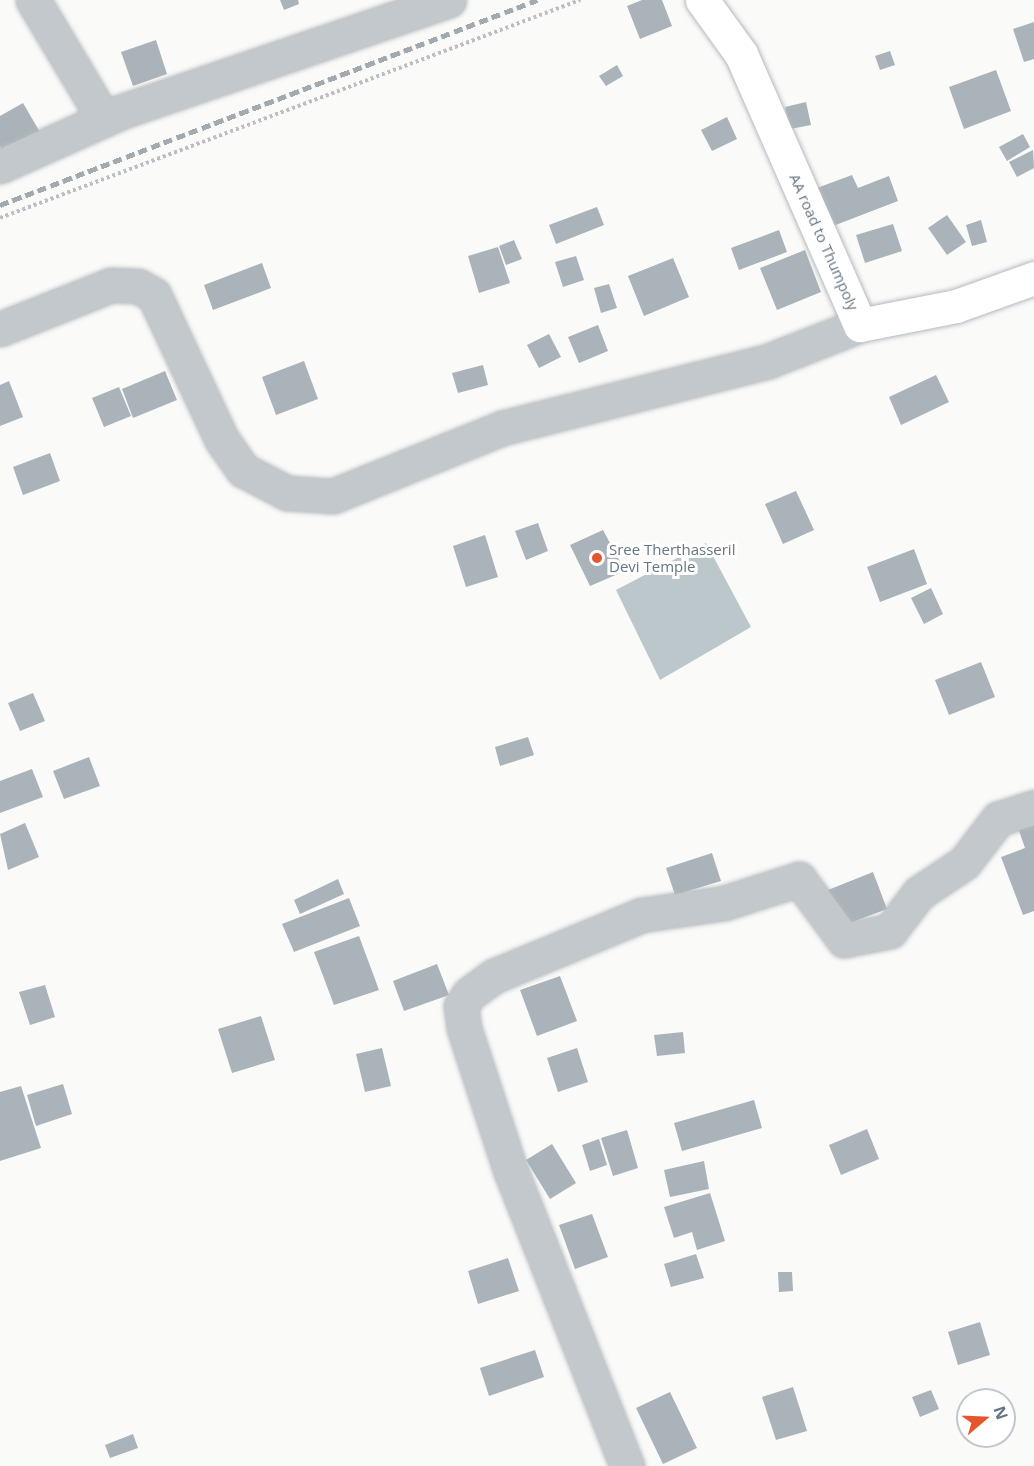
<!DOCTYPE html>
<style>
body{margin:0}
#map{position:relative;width:1034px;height:1466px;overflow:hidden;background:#fafaf8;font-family:"Open Sans",sans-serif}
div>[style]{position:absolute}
.water>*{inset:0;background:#bbc7cb}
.building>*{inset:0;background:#aab3b9}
.path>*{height:4px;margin-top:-2px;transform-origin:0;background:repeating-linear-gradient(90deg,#bbbfc2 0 3px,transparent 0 6px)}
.roads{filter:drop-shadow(0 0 2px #b5babe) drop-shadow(0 0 2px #b5babe)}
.minor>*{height:33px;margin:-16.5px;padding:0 16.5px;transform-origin:16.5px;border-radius:16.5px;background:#c3c8cc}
.major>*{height:33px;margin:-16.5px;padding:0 16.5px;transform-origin:16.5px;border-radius:16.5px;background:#fff}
.rail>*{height:4.5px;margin-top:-2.25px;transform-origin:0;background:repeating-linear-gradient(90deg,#a2aab0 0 9px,transparent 0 13.5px)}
.dots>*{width:16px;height:16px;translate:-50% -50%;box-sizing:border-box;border:3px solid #fff;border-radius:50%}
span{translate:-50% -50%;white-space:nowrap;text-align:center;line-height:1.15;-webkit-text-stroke:6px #fff;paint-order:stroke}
.street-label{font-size:15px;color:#657683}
.poi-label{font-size:15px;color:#657683}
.left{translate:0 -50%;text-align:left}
.north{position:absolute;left:956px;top:1388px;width:60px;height:60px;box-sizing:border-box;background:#fff;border:2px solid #c1c8cd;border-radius:50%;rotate:71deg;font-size:16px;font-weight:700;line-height:24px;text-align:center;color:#657683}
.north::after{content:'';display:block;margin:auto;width:21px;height:27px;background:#e4572e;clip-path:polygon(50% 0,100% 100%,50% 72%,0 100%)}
</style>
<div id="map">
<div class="water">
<i style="clip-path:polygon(706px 543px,751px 627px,660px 680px,616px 590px)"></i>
</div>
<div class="building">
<i style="clip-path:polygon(280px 0,298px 0,299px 4px,284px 10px)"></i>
<i style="clip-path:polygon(642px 0,662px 0,672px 26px,640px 39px,627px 6px)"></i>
<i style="clip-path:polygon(1034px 22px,1034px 59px,1024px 62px,1013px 29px)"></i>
<i style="clip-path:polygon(156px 40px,167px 74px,133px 86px,121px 52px)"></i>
<i style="clip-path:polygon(890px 51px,895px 65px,880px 70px,875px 56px)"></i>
<i style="clip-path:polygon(617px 65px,623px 76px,606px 86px,599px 76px)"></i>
<i style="clip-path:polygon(996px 70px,1011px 111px,964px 129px,949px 87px)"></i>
<i style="clip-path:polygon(806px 102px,811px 125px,790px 129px,785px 107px)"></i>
<i style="clip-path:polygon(23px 103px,44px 139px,8px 160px,0 146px,0 116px)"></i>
<i style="clip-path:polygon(727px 117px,737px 139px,712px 151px,701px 130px)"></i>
<i style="clip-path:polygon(1023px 134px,1030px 147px,1007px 161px,999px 147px)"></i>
<i style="clip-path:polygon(1033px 150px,1034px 168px,1017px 177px,1009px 162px)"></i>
<i style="clip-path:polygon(852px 175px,858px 188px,889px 176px,898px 201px,833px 226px,817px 188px)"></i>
<i style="clip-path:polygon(597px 207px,604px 225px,556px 244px,549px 225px)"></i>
<i style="clip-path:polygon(947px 215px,966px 242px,947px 255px,928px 228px)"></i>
<i style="clip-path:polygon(981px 220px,987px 242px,972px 246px,966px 225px)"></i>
<i style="clip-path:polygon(893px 224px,902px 251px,865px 263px,856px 235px)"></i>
<i style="clip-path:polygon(779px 230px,787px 252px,739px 270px,731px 248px)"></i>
<i style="clip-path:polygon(514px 240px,522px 259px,506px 265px,499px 246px)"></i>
<i style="clip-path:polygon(498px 247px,510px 283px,479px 293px,468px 256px)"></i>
<i style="clip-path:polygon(805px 250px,821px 292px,777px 310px,760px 268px)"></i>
<i style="clip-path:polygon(576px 256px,584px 280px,563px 287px,555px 262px)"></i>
<i style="clip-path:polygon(673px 258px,689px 297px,644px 316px,628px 276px)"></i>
<i style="clip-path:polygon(262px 263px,271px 288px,213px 310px,204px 285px)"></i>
<i style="clip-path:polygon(609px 284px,617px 308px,601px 313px,594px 288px)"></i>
<i style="clip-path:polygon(598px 325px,608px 351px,579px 363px,568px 337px)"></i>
<i style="clip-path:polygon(549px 334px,561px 357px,539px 368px,527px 345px)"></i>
<i style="clip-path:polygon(304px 361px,318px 399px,276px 415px,262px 377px)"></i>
<i style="clip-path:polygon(483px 365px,488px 385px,458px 393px,452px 373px)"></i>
<i style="clip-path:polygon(165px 371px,177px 400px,133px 418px,122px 389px)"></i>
<i style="clip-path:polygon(936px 375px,949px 402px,901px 425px,889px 397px)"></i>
<i style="clip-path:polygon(9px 381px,23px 417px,0 426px,0 385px)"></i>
<i style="clip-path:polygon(119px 387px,131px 416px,104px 427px,92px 398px)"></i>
<i style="clip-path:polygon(50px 453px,60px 481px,23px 495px,13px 467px)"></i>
<i style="clip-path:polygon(796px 491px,814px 530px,783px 544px,765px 504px)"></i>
<i style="clip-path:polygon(538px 523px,548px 551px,526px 560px,515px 531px)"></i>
<i style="clip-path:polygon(603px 530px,625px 571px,590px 586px,570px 545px)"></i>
<i style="clip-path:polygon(485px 535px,498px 577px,466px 587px,453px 546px)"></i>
<i style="clip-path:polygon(914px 549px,927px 584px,880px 602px,867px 567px)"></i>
<i style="clip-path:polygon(931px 588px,943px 614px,924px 624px,911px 598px)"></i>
<i style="clip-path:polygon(981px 662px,995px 697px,949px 715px,935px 680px)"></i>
<i style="clip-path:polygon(33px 693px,45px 721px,20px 731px,8px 703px)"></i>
<i style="clip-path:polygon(528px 737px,534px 755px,500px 766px,495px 747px)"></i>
<i style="clip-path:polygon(89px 757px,100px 786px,64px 799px,53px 771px)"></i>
<i style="clip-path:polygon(32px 769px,43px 797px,0 813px,0 781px)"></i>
<i style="clip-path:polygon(1034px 819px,1034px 911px,1023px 915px,1001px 857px,1025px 848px,1017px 825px)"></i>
<i style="clip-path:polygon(25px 823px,39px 857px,8px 870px,0 834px)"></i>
<i style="clip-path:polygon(712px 853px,721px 881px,675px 895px,666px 868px)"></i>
<i style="clip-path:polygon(873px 872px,887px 909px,842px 926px,828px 890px)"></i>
<i style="clip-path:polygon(338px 879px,344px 894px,300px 914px,294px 900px)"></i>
<i style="clip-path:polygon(349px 898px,360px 926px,294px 952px,282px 924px)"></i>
<i style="clip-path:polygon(359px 936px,379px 990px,334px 1005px,314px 952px)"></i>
<i style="clip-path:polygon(437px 964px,449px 995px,404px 1011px,393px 981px)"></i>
<i style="clip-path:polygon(560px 976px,577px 1021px,537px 1036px,520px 990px)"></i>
<i style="clip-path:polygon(45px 985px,55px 1017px,30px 1025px,19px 992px)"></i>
<i style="clip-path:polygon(261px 1016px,275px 1060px,232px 1073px,218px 1029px)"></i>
<i style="clip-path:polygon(683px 1032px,685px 1053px,657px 1056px,654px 1035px)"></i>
<i style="clip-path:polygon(382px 1048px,391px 1086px,365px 1092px,356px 1054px)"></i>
<i style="clip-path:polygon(577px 1048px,588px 1082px,558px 1092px,547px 1058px)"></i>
<i style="clip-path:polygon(63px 1084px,72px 1114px,36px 1126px,27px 1095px)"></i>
<i style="clip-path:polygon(21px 1086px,41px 1148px,0 1161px,0 1092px)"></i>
<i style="clip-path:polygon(754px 1100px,762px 1128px,682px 1151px,674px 1123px)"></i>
<i style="clip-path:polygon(867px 1129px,879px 1159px,841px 1175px,829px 1145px)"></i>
<i style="clip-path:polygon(627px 1130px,638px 1168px,613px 1176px,601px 1138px)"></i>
<i style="clip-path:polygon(599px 1139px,607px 1165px,590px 1171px,582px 1145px)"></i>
<i style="clip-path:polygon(552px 1144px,576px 1183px,550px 1199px,526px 1160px)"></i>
<i style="clip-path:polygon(704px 1161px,709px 1189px,670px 1197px,664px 1170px)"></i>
<i style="clip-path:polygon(710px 1193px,725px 1241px,697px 1250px,692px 1232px,674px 1238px,664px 1207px)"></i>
<i style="clip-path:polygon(592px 1214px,608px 1257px,575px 1269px,559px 1225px)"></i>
<i style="clip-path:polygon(696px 1254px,704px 1278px,671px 1287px,664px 1264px)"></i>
<i style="clip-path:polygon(508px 1258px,519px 1291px,478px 1304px,468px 1271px)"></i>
<i style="clip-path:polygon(778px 1272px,792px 1272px,793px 1291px,779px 1292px)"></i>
<i style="clip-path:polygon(980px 1322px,990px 1355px,958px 1365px,948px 1332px)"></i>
<i style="clip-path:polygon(535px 1350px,544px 1377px,489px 1396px,480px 1368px)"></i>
<i style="clip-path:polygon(793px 1387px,807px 1431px,776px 1440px,762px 1397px)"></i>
<i style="clip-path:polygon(931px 1390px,939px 1409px,920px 1417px,912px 1397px)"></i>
<i style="clip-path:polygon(670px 1392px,697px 1448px,663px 1464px,636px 1408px)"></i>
<i style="clip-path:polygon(133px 1434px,138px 1448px,110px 1458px,105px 1445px)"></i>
</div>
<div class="path">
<i style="left:0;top:218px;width:620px;rotate:-20.6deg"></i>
</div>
<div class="roads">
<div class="minor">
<i style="left:33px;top:0;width:139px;rotate:59.2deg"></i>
<i style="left:0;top:166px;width:135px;rotate:-24.1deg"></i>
<i style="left:123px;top:111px;width:344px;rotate:-18.8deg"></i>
<i style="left:0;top:329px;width:119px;rotate:-21.6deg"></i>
<i style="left:111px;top:285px;width:27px;rotate:2deg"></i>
<i style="left:138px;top:286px;width:18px;rotate:29deg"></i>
<i style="left:154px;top:295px;width:160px;rotate:64.9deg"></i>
<i style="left:222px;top:440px;width:37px;rotate:55deg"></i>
<i style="left:243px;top:470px;width:50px;rotate:27.6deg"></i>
<i style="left:287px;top:493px;width:46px;rotate:3.7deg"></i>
<i style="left:333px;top:496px;width:182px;rotate:-21.9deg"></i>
<i style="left:502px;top:428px;width:274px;rotate:-14.1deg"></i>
<i style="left:768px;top:361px;width:99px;rotate:-21.4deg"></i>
<i style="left:627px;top:1466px;width:316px;rotate:-111.5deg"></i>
<i style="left:511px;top:1172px;width:151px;rotate:-108.1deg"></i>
<i style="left:464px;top:1028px;width:22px;rotate:-98deg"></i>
<i style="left:461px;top:1006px;width:14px;rotate:-56deg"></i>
<i style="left:469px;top:994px;width:31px;rotate:-36deg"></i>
<i style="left:494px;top:976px;width:159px;rotate:-22.5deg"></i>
<i style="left:641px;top:915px;width:84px;rotate:-8.2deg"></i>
<i style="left:724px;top:903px;width:79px;rotate:-17.7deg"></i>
<i style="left:799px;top:879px;width:76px;rotate:53.6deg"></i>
<i style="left:844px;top:940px;width:47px;rotate:-11.1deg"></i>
<i style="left:890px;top:931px;width:48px;rotate:-52.7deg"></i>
<i style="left:919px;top:893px;width:54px;rotate:-33.7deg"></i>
<i style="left:964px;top:863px;width:56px;rotate:-52.3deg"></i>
<i style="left:998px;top:819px;width:38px;rotate:-18deg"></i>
</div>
<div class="major">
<i style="left:702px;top:0;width:67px;rotate:54.2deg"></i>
<i style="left:741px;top:54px;width:296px;rotate:66.3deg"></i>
<i style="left:860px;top:325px;width:98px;rotate:-11.2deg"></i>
<i style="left:956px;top:306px;width:83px;rotate:-19.7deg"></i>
</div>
</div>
<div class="rail">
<i style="left:0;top:205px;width:575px;rotate:-20.89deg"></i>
</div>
<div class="dots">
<i style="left:597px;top:558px;background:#e4572e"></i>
</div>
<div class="street-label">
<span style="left:824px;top:242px;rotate:66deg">AA road to Thumpoly</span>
</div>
<div class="poi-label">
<span class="left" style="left:609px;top:558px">Sree Therthasseril<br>Devi Temple</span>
</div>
<div class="north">N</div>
</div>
